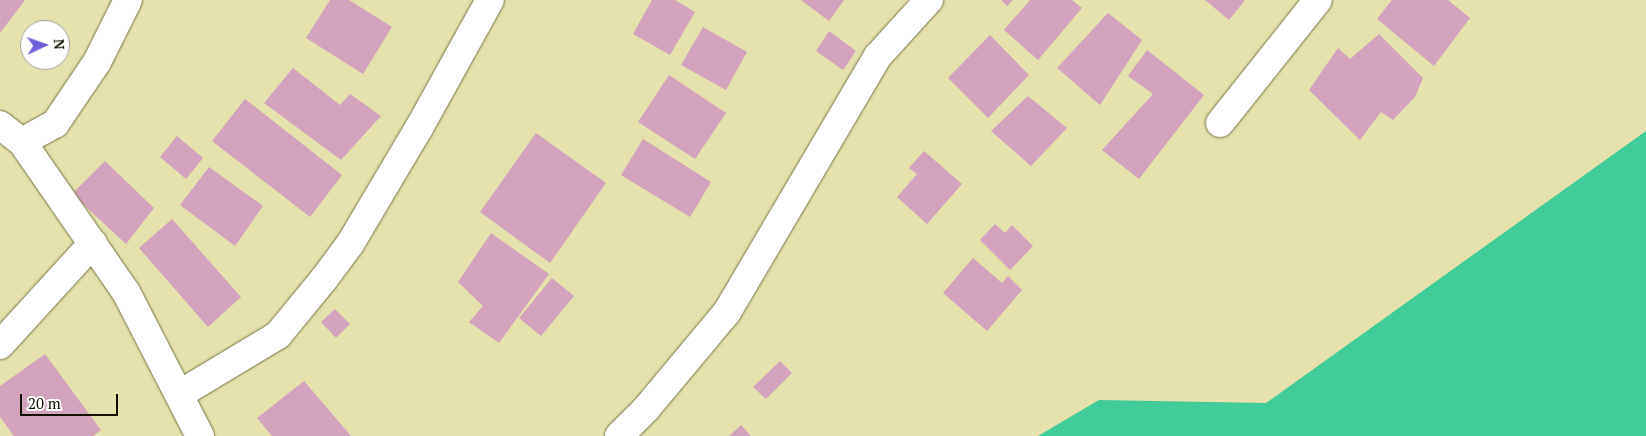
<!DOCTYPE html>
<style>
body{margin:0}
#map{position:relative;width:1646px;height:436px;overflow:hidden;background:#e5e2ad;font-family:"PT Serif",serif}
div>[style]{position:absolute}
.water>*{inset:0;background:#42cc99}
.building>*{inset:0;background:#d3a2bd}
.roads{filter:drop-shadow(0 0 1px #777443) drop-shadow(0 0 1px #777443)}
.minor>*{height:28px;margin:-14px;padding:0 14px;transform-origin:14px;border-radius:14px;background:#fff}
span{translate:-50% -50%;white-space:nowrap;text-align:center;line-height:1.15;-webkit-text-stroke:4.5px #fff;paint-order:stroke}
.north{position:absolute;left:20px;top:20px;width:50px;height:50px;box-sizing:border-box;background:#fff;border:1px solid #a09f99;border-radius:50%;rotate:87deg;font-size:14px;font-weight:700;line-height:20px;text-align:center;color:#121000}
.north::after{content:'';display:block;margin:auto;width:18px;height:22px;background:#6e5fd9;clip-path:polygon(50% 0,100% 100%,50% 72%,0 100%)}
.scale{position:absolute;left:20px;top:394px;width:98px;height:22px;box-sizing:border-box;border:2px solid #121000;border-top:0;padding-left:6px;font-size:15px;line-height:18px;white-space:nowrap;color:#121000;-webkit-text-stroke:4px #fff;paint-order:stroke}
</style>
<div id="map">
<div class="water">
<i style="clip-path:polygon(1646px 131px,1646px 436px,1038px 436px,1099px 400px,1266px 403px)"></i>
</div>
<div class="building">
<i style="clip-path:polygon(0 0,25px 0,0 33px)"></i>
<i style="clip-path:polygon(330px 0,349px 0,392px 27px,363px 74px,306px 38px)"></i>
<i style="clip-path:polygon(652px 0,675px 0,695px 12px,670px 55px,633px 34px)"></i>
<i style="clip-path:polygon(801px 0,844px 0,829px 21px)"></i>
<i style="clip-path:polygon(1001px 0,1013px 0,1007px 6px)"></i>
<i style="clip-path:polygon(1030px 0,1072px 0,1082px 8px,1038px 60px,1004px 30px)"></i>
<i style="clip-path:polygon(1205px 0,1245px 0,1229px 20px)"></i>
<i style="clip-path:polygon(1392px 0,1448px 0,1470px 18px,1434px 66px,1377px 19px)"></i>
<i style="clip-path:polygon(1108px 13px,1142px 40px,1100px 105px,1057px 68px)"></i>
<i style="clip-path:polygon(703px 27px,747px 52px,726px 90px,681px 65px)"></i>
<i style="clip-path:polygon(829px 31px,856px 51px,843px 70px,816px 51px)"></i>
<i style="clip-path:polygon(1379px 34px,1423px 78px,1415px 97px,1393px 120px,1381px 112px,1360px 140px,1309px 90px,1338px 48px,1350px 59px)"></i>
<i style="clip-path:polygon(990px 35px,1029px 75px,988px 118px,948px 78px)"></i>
<i style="clip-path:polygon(1147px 50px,1204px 95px,1139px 179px,1102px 150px,1153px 94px,1128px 76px)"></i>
<i style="clip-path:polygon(293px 68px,340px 105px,350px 94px,381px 116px,341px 160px,264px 103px)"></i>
<i style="clip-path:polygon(669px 75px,726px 113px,695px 159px,638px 122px)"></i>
<i style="clip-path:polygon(1028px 96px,1067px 128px,1031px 166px,991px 131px)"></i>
<i style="clip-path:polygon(245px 99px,342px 175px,310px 217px,212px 141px)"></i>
<i style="clip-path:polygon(536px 133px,606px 183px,550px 263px,480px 212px)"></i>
<i style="clip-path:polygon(177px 136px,203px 158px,186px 179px,160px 157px)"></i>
<i style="clip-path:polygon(643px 139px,711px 182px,690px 217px,621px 175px)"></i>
<i style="clip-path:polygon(924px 151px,962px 184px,927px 224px,897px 197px,917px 174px,909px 168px)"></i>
<i style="clip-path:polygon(105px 161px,154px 208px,126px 244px,72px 194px)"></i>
<i style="clip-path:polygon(209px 167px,263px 206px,235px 246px,180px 205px)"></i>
<i style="clip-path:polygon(172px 219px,241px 297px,208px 327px,139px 248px)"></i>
<i style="clip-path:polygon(995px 224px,1005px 233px,1012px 225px,1033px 246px,1010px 270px,980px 240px)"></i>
<i style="clip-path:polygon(491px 233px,549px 274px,499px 343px,469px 322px,483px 306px,458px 282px)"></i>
<i style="clip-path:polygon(973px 258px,1002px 283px,1008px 276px,1022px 290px,987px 331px,943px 293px)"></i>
<i style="clip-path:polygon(552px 278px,574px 296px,541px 336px,519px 318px)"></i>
<i style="clip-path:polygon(335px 309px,350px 324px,336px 338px,321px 322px)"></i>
<i style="clip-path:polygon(45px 354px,101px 430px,93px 436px,14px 436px,0 417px,0 386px)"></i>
<i style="clip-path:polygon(780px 361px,792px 373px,766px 399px,753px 387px)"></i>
<i style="clip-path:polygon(304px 381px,351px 436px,272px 436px,257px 418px)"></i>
<i style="clip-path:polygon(741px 425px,751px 436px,729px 436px)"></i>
</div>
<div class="roads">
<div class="minor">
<i style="left:1220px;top:123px;width:157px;rotate:-51.5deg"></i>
<i style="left:0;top:125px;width:28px;rotate:38deg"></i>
<i style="left:22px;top:142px;width:183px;rotate:55.3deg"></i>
<i style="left:126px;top:292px;width:162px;rotate:62.8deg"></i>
<i style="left:22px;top:142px;width:38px;rotate:-29deg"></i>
<i style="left:55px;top:124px;width:75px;rotate:-55.9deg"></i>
<i style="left:97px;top:62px;width:69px;rotate:-63.4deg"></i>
<i style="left:0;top:345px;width:138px;rotate:-47.6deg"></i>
<i style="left:180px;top:394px;width:114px;rotate:-31deg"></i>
<i style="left:278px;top:335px;width:72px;rotate:-50.6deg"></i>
<i style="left:324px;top:279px;width:44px;rotate:-53.4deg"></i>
<i style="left:350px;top:244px;width:135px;rotate:-59.3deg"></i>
<i style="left:419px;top:128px;width:146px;rotate:-61deg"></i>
<i style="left:619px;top:436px;width:38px;rotate:-45deg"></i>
<i style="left:646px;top:409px;width:126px;rotate:-50.1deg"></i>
<i style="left:727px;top:312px;width:297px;rotate:-59.5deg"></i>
<i style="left:878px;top:56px;width:76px;rotate:-47.7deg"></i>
</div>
</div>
<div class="north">N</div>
<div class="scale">20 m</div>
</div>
